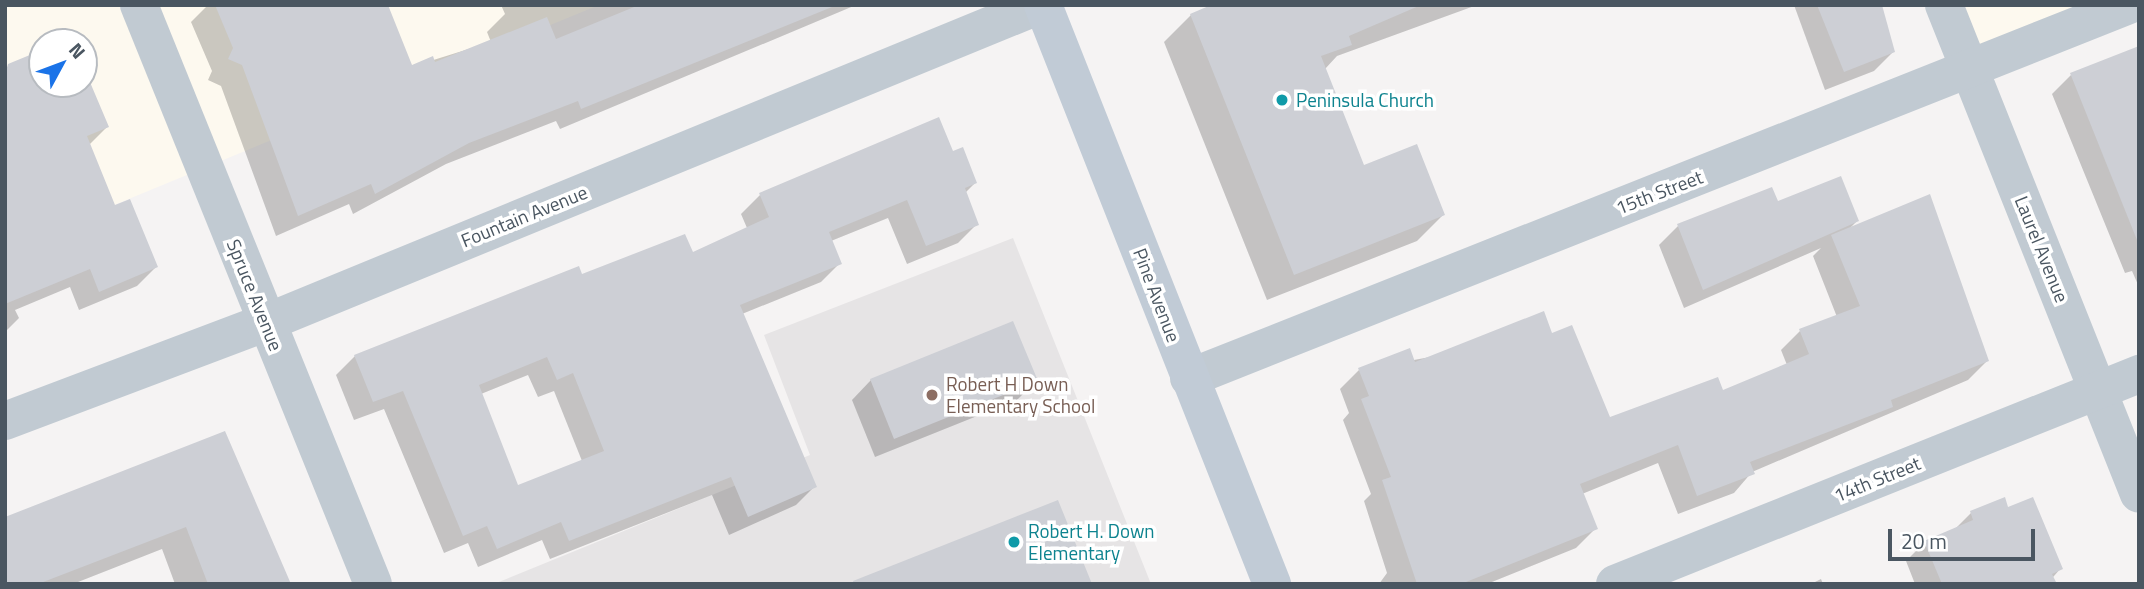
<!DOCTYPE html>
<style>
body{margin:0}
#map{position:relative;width:2144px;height:589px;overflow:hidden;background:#f5f3f3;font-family:"Titillium Web",sans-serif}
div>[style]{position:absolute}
.commercial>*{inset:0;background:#fdf9ef}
.education>*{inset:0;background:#e6e4e5}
.shadow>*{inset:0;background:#0003}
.building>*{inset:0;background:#cdcfd5}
.street>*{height:38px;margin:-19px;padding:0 19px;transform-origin:19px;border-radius:19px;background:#c1cad2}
.secondary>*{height:38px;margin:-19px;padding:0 19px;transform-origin:19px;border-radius:19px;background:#c1cbd6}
.dots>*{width:19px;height:19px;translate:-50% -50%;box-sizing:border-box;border:4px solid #fff;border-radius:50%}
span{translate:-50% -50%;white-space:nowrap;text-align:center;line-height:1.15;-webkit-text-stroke:7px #fff;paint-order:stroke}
.culture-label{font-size:19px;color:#0d838f}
.left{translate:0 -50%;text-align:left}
.street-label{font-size:19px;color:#4a5661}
.education-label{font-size:19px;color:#785e54}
.frame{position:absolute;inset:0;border:7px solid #4a5661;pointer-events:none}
.north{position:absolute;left:28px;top:28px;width:70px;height:70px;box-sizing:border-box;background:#fff;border:2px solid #b7bbc0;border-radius:50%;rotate:49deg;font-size:19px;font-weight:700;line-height:28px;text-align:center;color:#4a5661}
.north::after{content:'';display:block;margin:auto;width:24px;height:32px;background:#1a73e8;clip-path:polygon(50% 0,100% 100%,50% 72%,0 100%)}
.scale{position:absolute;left:1888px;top:529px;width:147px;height:32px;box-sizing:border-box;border:4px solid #4a5661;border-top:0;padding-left:9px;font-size:21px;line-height:24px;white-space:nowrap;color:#4a5661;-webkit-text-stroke:5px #fff;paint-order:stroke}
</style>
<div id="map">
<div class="commercial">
<i style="clip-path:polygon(evenodd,5px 5px,599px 5px,5px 250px,5px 5px,42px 42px,84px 42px,84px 84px,42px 84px,42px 42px)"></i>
<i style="clip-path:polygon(1944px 5px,2133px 5px,1970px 71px)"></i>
</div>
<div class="education">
<i style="clip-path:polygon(1013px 238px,1151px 584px,494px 584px,810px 455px,764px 335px)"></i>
</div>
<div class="shadow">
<i style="clip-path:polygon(208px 5px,386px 5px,411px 67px,491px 42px,487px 32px,505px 14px,501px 5px,856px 5px,560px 129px,556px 121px,446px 164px,353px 214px,349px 204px,276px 236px,221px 86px,208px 80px,212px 71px,191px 22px)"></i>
<i style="clip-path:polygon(1217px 5px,1477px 5px,1337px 56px,1325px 69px,1363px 167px,1443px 215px,1417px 241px,1267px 300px,1164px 42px,1191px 15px)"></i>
<i style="clip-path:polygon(1794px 5px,1875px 5px,1893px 52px,1874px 71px,1825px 90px)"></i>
<i style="clip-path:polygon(2139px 48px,2139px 287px,2132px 271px,2125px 273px,2052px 94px,2071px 75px)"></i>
<i style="clip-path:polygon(42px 52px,42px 84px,84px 84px,84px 73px,107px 127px,89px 145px,114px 208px,156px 267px,137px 286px,79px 310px,70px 287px,15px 310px,19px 318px,5px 332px,5px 342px,5px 68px)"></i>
<i style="clip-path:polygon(evenodd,952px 154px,975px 183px,965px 193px,977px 224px,958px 243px,907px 264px,888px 218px,831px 241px,840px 263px,821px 282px,742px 314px,815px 486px,796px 505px,729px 535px,712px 495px,550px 559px,542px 540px,478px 567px,468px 543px,444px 553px,384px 409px,354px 420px,336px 375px,355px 356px,581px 277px,692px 254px,747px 228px,741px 214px,760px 195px,952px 154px,528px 375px,538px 397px,554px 391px,582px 461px,517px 488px,481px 394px,528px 375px)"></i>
<i style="clip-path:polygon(1777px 203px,1857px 221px,1848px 230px,1987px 361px,1968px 380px,1752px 472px,1734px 493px,1678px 514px,1658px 463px,1582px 494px,1596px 528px,1576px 548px,1487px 584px,1379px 584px,1387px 573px,1364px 501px,1371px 494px,1343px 420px,1349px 413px,1340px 389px,1359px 370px,1551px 335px,1609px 419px,1722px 393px,1787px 365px,1781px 350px,1800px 331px,1837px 317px,1813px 256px,1821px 248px,1684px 308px,1659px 245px,1678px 226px)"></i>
<i style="clip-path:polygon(871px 380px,1036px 381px,1017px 400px,875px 457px,852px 400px)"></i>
<i style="clip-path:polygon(224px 434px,289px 584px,175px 584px,162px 549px,73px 584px,5px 584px)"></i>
<i style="clip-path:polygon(2007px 510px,2061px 568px,2047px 584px,1915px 584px,1906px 561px,1925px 542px,1953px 531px,1971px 513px)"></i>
<i style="clip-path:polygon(1821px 579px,1823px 584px,1811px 584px)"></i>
</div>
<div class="building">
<i style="clip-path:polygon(215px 5px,388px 5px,412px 65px,433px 56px,435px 62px,547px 17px,556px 39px,639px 5px,832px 7px,581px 109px,578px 101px,469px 143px,375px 194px,371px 184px,298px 216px,242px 65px,228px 59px,233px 48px)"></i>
<i style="clip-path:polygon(1211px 5px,1421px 5px,1349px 36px,1352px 45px,1321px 56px,1364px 165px,1417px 144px,1445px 215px,1294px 275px,1190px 14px)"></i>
<i style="clip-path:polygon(1817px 5px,1882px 5px,1895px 52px,1844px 72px)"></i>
<i style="clip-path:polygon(2139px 46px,2139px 239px,2137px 240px,2070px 73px)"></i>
<i style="clip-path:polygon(42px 50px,42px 84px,84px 84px,84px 68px,109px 127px,87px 136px,115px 205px,130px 199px,158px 267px,99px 292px,90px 269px,5px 304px,5px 75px,8px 64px)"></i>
<i style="clip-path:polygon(evenodd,939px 117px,953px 151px,963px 147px,977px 183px,965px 188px,979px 225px,926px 246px,907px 200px,829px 232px,842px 264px,740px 305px,817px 487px,748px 517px,731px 477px,569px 541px,561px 522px,497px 549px,487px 526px,463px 536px,403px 391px,373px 402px,354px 355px,579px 266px,582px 274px,685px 234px,693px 252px,769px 217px,759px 193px,939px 117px,547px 357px,557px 380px,573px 373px,604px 451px,518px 485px,479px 385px,547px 357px)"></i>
<i style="clip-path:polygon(1841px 176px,1859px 221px,1703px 290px,1677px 224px,1772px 187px,1778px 201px)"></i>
<i style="clip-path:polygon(1930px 194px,1989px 361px,1891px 400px,1893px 407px,1750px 462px,1755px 474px,1697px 496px,1678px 445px,1580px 484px,1598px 529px,1461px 584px,1417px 584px,1382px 480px,1391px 477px,1361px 399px,1369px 396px,1358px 368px,1410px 348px,1415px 362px,1544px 311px,1552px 333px,1572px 325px,1610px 417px,1718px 377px,1723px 390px,1809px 354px,1799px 329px,1860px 306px,1831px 235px)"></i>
<i style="clip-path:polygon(1013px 321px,1038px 381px,894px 439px,870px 379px)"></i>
<i style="clip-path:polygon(225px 431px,291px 584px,208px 584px,186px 527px,38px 584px,5px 584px,5px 517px)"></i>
<i style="clip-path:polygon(2005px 497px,2008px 507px,2033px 497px,2063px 569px,2052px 574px,2057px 584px,1942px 584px,1924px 541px,1973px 520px,1970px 511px)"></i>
<i style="clip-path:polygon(1058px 500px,1092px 584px,854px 584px,853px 581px)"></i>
</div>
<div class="street">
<i style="left:139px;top:5px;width:624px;rotate:67.99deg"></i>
<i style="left:1944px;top:5px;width:526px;rotate:68.26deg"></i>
<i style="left:1189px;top:378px;width:1011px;rotate:-21.64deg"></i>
<i style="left:5px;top:421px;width:278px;rotate:-20.7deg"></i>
<i style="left:265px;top:323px;width:838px;rotate:-22.31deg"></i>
<i style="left:1615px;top:584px;width:565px;rotate:-21.84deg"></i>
</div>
<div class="secondary">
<i style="left:1043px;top:5px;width:623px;rotate:68.42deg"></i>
</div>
<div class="dots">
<i style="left:1282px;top:100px;background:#0f9aa8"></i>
<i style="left:932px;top:395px;background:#8d6e63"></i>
<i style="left:1014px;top:542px;background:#0f9aa8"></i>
</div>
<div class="culture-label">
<span class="left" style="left:1296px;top:100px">Peninsula Church</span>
<span class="left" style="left:1028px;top:542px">Robert H. Down<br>Elementary</span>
</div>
<div class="street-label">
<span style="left:1659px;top:192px;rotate:-21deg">15th Street</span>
<span style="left:524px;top:216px;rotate:-22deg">Fountain Avenue</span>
<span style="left:2042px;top:249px;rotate:68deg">Laurel Avenue</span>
<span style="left:255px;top:295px;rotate:68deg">Spruce Avenue</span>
<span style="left:1157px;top:295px;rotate:69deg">Pine Avenue</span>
<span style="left:1877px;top:479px;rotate:-22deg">14th Street</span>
</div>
<div class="education-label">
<span class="left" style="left:946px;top:395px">Robert H Down<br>Elementary School</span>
</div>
<div class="frame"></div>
<div class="north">N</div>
<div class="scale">20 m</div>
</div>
